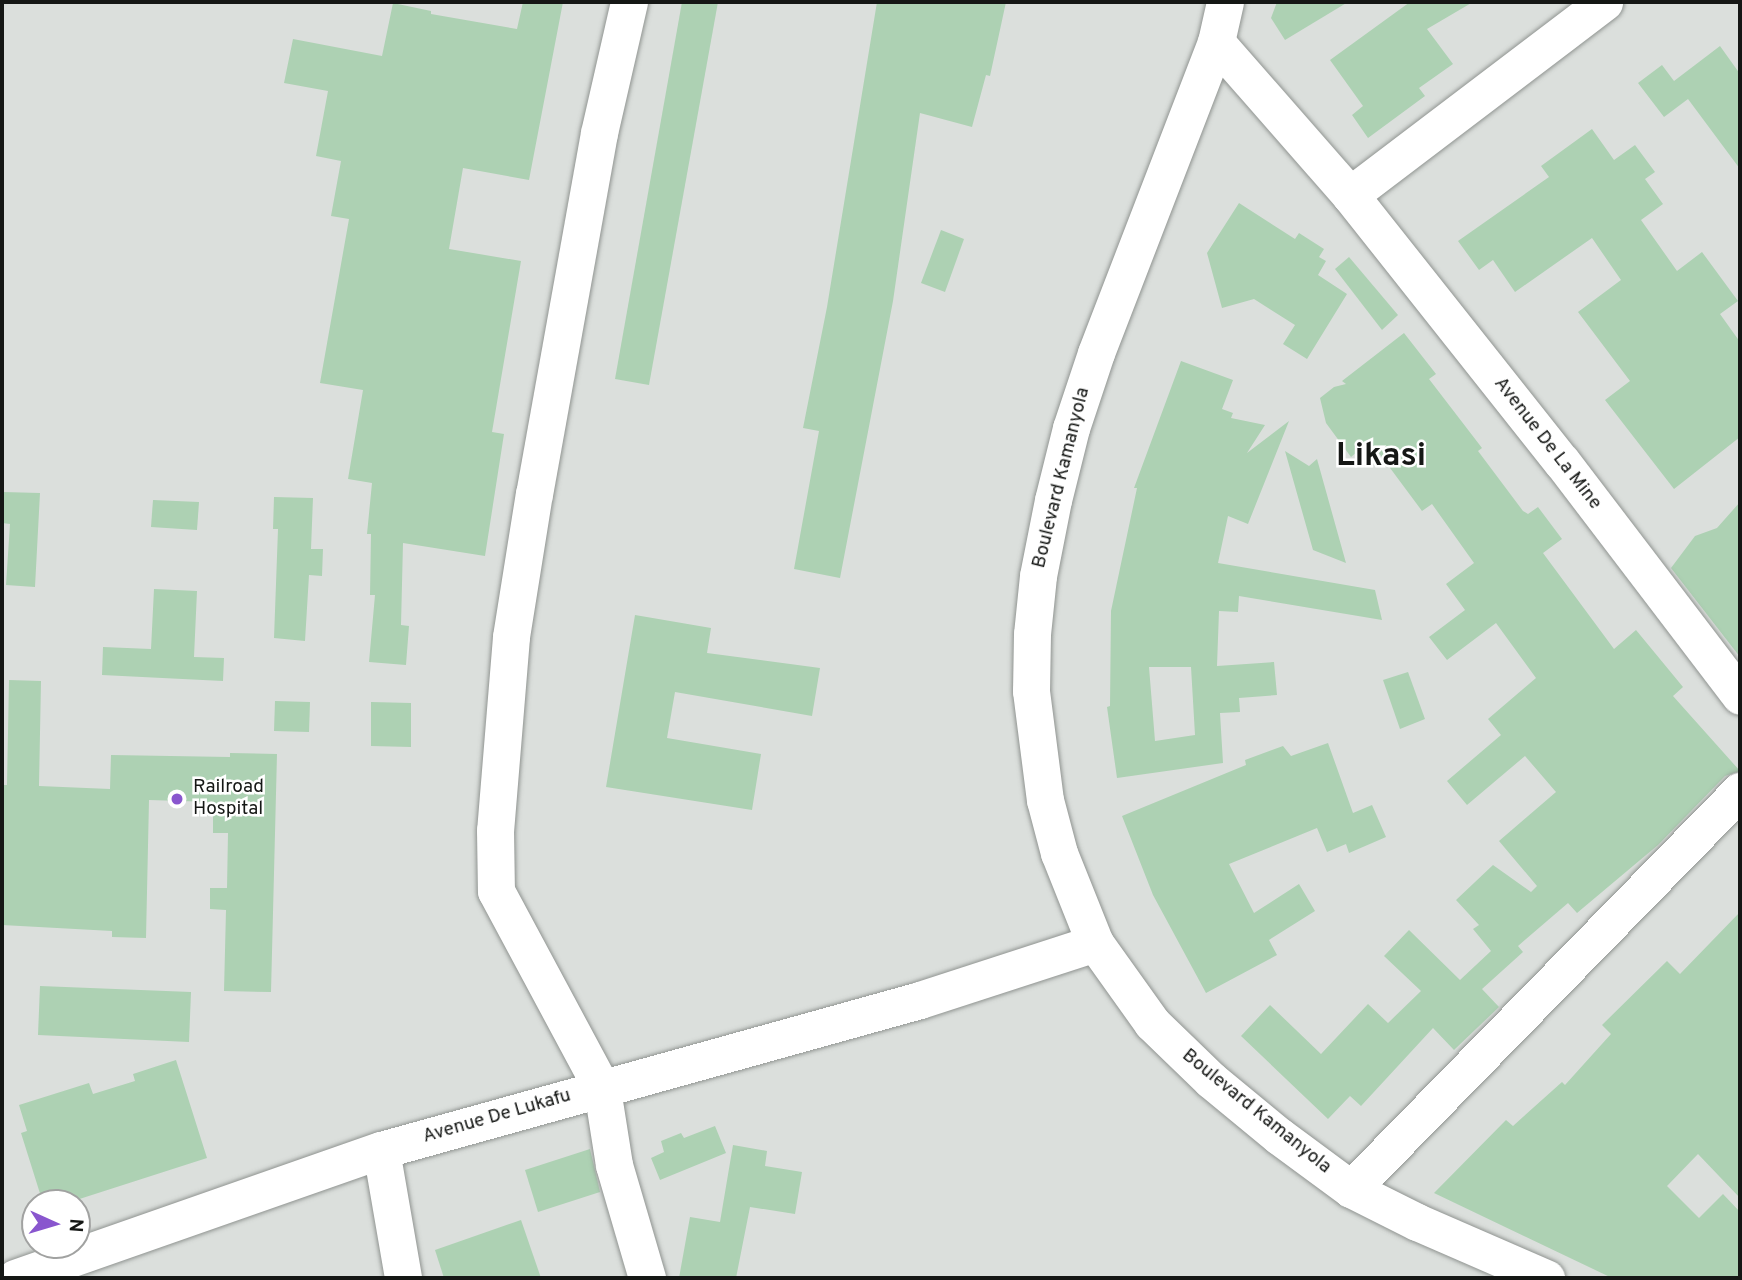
<!DOCTYPE html>
<style>
body{margin:0}
#map{position:relative;width:1742px;height:1280px;overflow:hidden;background:#dbdfdc;font-family:Overpass,sans-serif}
div>[style]{position:absolute}
.building>*{inset:0;background:#add1b3}
.roads{filter:drop-shadow(0 0 2px #909491) drop-shadow(0 0 2px #909491)}
.minor>*{height:37px;margin:-18.5px;padding:0 18.5px;transform-origin:18.5px;border-radius:18.5px;background:#fff}
.dots>*{width:19px;height:19px;translate:-50% -50%;box-sizing:border-box;border:4px solid #fff;border-radius:50%}
span{translate:-50% -50%;white-space:nowrap;text-align:center;line-height:1.15;-webkit-text-stroke:5px #fff;paint-order:stroke}
.street-label{font-size:19px;color:#151715}
.poi-label{font-size:19px;color:#151715}
.left{translate:0 -50%;text-align:left}
.town-label{font-size:33px;color:#151715;font-weight:700}
.frame{position:absolute;inset:0;border:4px solid #151715;pointer-events:none}
.north{position:absolute;left:21px;top:1189px;width:70px;height:70px;box-sizing:border-box;background:#fff;border:2px solid #a1a2a1;border-radius:50%;rotate:94deg;font-size:19px;font-weight:700;line-height:28px;text-align:center;color:#151715}
.north::after{content:'';display:block;margin:auto;width:24px;height:32px;background:#8956ce;clip-path:polygon(50% 0,100% 100%,50% 72%,0 100%)}
</style>
<div id="map">
<div class="building">
<i style="clip-path:polygon(523px 2px,563px 2px,529px 180px,463px 168px,449px 249px,521px 261px,492px 432px,504px 434px,485px 556px,403px 543px,401px 625px,409px 626px,406px 665px,369px 662px,375px 595px,370px 595px,371px 534px,367px 534px,372px 483px,348px 479px,363px 390px,320px 383px,349px 219px,331px 216px,341px 161px,316px 156px,328px 91px,284px 83px,293px 39px,382px 56px,393px 3px,431px 11px,431px 14px,517px 29px)"></i>
<i style="clip-path:polygon(682px 2px,718px 2px,649px 385px,615px 379px)"></i>
<i style="clip-path:polygon(877px 2px,1006px 2px,990px 76px,986px 75px,972px 127px,920px 113px,893px 301px,840px 578px,794px 569px,819px 431px,803px 428px,827px 307px)"></i>
<i style="clip-path:polygon(1277px 2px,1348px 2px,1285px 40px,1271px 18px)"></i>
<i style="clip-path:polygon(1410px 2px,1473px 2px,1427px 29px,1453px 64px,1419px 88px,1425px 96px,1368px 138px,1352px 115px,1363px 106px,1330px 60px)"></i>
<i style="clip-path:polygon(1720px 46px,1740px 74px,1740px 169px,1688px 99px,1664px 117px,1638px 83px,1662px 65px,1674px 81px)"></i>
<i style="clip-path:polygon(1592px 129px,1614px 160px,1635px 145px,1655px 172px,1645px 179px,1663px 204px,1641px 220px,1677px 271px,1702px 252px,1738px 301px,1720px 314px,1740px 342px,1740px 437px,1674px 489px,1605px 400px,1630px 381px,1578px 312px,1621px 280px,1592px 238px,1515px 292px,1493px 260px,1479px 270px,1458px 241px,1549px 177px,1541px 166px)"></i>
<i style="clip-path:polygon(1239px 203px,1295px 239px,1299px 233px,1324px 249px,1319px 257px,1326px 261px,1318px 275px,1347px 294px,1307px 359px,1283px 344px,1295px 325px,1254px 299px,1222px 308px,1207px 253px)"></i>
<i style="clip-path:polygon(941px 230px,964px 239px,945px 292px,921px 283px)"></i>
<i style="clip-path:polygon(1349px 257px,1398px 315px,1382px 330px,1335px 269px)"></i>
<i style="clip-path:polygon(1404px 333px,1436px 374px,1429px 379px,1482px 448px,1478px 451px,1523px 511px,1528px 514px,1538px 507px,1562px 539px,1543px 553px,1614px 649px,1636px 630px,1683px 687px,1673px 696px,1740px 771px,1725px 776px,1658px 845px,1577px 913px,1568px 903px,1518px 946px,1523px 952px,1482px 989px,1499px 1007px,1454px 1050px,1433px 1028px,1361px 1106px,1350px 1096px,1328px 1119px,1241px 1036px,1270px 1005px,1321px 1054px,1368px 1004px,1388px 1023px,1421px 991px,1384px 956px,1409px 930px,1460px 980px,1491px 951px,1473px 929px,1479px 925px,1456px 900px,1493px 865px,1531px 892px,1537px 886px,1499px 841px,1556px 792px,1525px 756px,1467px 805px,1447px 781px,1501px 735px,1488px 719px,1536px 678px,1496px 623px,1447px 660px,1429px 637px,1465px 610px,1446px 584px,1474px 563px,1432px 504px,1422px 511px,1370px 441px,1351px 457px,1326px 423px,1320px 398px,1334px 387px,1346px 384px,1342px 381px)"></i>
<i style="clip-path:polygon(evenodd,1181px 361px,1233px 380px,1222px 409px,1233px 413px,1231px 418px,1265px 425px,1247px 453px,1289px 421px,1248px 524px,1228px 516px,1218px 563px,1375px 590px,1382px 620px,1239px 596px,1238px 612px,1219px 611px,1217px 666px,1274px 662px,1277px 695px,1239px 698px,1240px 712px,1220px 713px,1223px 763px,1117px 778px,1107px 707px,1110px 706px,1111px 611px,1137px 488px,1134px 488px,1181px 361px,1149px 667px,1191px 667px,1195px 735px,1155px 741px,1149px 667px)"></i>
<i style="clip-path:polygon(1285px 451px,1309px 466px,1317px 459px,1346px 563px,1313px 550px)"></i>
<i style="clip-path:polygon(3px 492px,40px 493px,35px 587px,6px 585px,10px 524px,2px 523px)"></i>
<i style="clip-path:polygon(274px 497px,313px 498px,311px 549px,323px 549px,322px 576px,309px 575px,305px 641px,274px 638px,278px 529px,273px 529px)"></i>
<i style="clip-path:polygon(153px 500px,199px 502px,197px 530px,151px 527px)"></i>
<i style="clip-path:polygon(1740px 502px,1740px 657px,1671px 568px,1695px 536px,1717px 528px)"></i>
<i style="clip-path:polygon(154px 589px,197px 591px,194px 657px,224px 658px,223px 681px,102px 675px,103px 647px,151px 649px)"></i>
<i style="clip-path:polygon(635px 615px,711px 628px,707px 653px,820px 668px,812px 716px,675px 692px,667px 738px,761px 754px,752px 810px,606px 787px)"></i>
<i style="clip-path:polygon(1408px 672px,1425px 719px,1400px 729px,1383px 680px)"></i>
<i style="clip-path:polygon(9px 680px,41px 681px,39px 786px,110px 789px,111px 755px,230px 757px,230px 753px,277px 754px,271px 992px,224px 991px,226px 910px,210px 909px,210px 888px,227px 888px,228px 833px,213px 833px,213px 802px,149px 800px,146px 938px,112px 937px,112px 931px,2px 925px,2px 785px,7px 785px)"></i>
<i style="clip-path:polygon(275px 701px,310px 702px,309px 732px,274px 731px)"></i>
<i style="clip-path:polygon(371px 702px,411px 703px,411px 747px,371px 746px)"></i>
<i style="clip-path:polygon(1328px 743px,1353px 813px,1372px 805px,1386px 837px,1349px 853px,1346px 844px,1327px 852px,1317px 828px,1229px 864px,1254px 913px,1299px 884px,1315px 911px,1269px 940px,1277px 955px,1206px 993px,1153px 895px,1122px 816px,1246px 765px,1245px 760px,1283px 746px,1291px 756px)"></i>
<i style="clip-path:polygon(1740px 912px,1740px 1198px,1698px 1154px,1667px 1186px,1699px 1218px,1723px 1194px,1740px 1212px,1740px 1278px,1612px 1278px,1434px 1193px,1506px 1120px,1513px 1126px,1562px 1082px,1565px 1085px,1611px 1034px,1602px 1025px,1667px 961px,1680px 974px)"></i>
<i style="clip-path:polygon(40px 986px,191px 992px,189px 1042px,38px 1035px)"></i>
<i style="clip-path:polygon(176px 1060px,207px 1158px,67px 1203px,43px 1203px,21px 1133px,27px 1131px,19px 1105px,89px 1083px,93px 1094px,135px 1081px,133px 1074px)"></i>
<i style="clip-path:polygon(715px 1126px,726px 1153px,660px 1180px,651px 1158px,664px 1152px,661px 1141px,681px 1133px,684px 1138px)"></i>
<i style="clip-path:polygon(733px 1145px,767px 1151px,765px 1166px,802px 1172px,795px 1214px,750px 1207px,736px 1278px,679px 1278px,690px 1217px,720px 1222px)"></i>
<i style="clip-path:polygon(590px 1149px,600px 1192px,538px 1212px,525px 1170px)"></i>
<i style="clip-path:polygon(521px 1220px,541px 1278px,444px 1278px,435px 1250px)"></i>
</div>
<div class="roads">
<div class="minor">
<i style="left:629px;top:2px;width:134px;rotate:102.9deg"></i>
<i style="left:599px;top:133px;width:366px;rotate:100.2deg"></i>
<i style="left:534px;top:493px;width:146px;rotate:99.1deg"></i>
<i style="left:511px;top:637px;width:194px;rotate:94.7deg"></i>
<i style="left:495px;top:830px;width:61px;rotate:89.1deg"></i>
<i style="left:496px;top:891px;width:225px;rotate:61.8deg"></i>
<i style="left:602px;top:1089px;width:77px;rotate:81deg"></i>
<i style="left:614px;top:1165px;width:118px;rotate:73.7deg"></i>
<i style="left:1225px;top:2px;width:41px;rotate:102.7deg"></i>
<i style="left:1216px;top:42px;width:333px;rotate:111.1deg"></i>
<i style="left:1096px;top:353px;width:79px;rotate:108.4deg"></i>
<i style="left:1071px;top:428px;width:74px;rotate:104deg"></i>
<i style="left:1053px;top:500px;width:77px;rotate:101.2deg"></i>
<i style="left:1038px;top:576px;width:58px;rotate:95.9deg"></i>
<i style="left:1032px;top:634px;width:57px;rotate:91deg"></i>
<i style="left:1031px;top:691px;width:110px;rotate:82.7deg"></i>
<i style="left:1045px;top:800px;width:55px;rotate:75.2deg"></i>
<i style="left:1059px;top:853px;width:97px;rotate:68.2deg"></i>
<i style="left:1095px;top:943px;width:98px;rotate:54.5deg"></i>
<i style="left:1152px;top:1023px;width:82px;rotate:44deg"></i>
<i style="left:1211px;top:1080px;width:88px;rotate:39.5deg"></i>
<i style="left:1279px;top:1136px;width:89px;rotate:36.4deg"></i>
<i style="left:1351px;top:1189px;width:74px;rotate:26.6deg"></i>
<i style="left:1417px;top:1222px;width:141px;rotate:23.5deg"></i>
<i style="left:1216px;top:42px;width:203px;rotate:48.8deg"></i>
<i style="left:1350px;top:195px;width:341px;rotate:51.6deg"></i>
<i style="left:1562px;top:462px;width:294px;rotate:52.7deg"></i>
<i style="left:1350px;top:195px;width:319px;rotate:-37.2deg"></i>
<i style="left:381px;top:1150px;width:130px;rotate:80.2deg"></i>
<i style="left:1351px;top:1189px;width:557px;rotate:-45.66deg"></i>
<i style="left:15px;top:1278px;width:388px;rotate:-19.3deg"></i>
<i style="left:381px;top:1150px;width:559px;rotate:-15.55deg"></i>
<i style="left:920px;top:1000px;width:184px;rotate:-18deg"></i>
</div>
</div>
<div class="dots">
<i style="left:177px;top:799px;background:#8956ce"></i>
</div>
<div class="street-label">
<span style="left:1547px;top:444px;rotate:52deg">Avenue De La Mine</span>
<span style="left:1062px;top:478px;rotate:-76deg">Boulevard Kamanyola</span>
<span style="left:1256px;top:1112px;rotate:39deg">Boulevard Kamanyola</span>
<span style="left:497px;top:1117px;rotate:-16deg">Avenue De Lukafu</span>
</div>
<div class="poi-label">
<span class="left" style="left:193px;top:799px">Railroad<br>Hospital</span>
</div>
<div class="town-label">
<span style="left:1381px;top:458px">Likasi</span>
</div>
<div class="frame"></div>
<div class="north">N</div>
</div>
